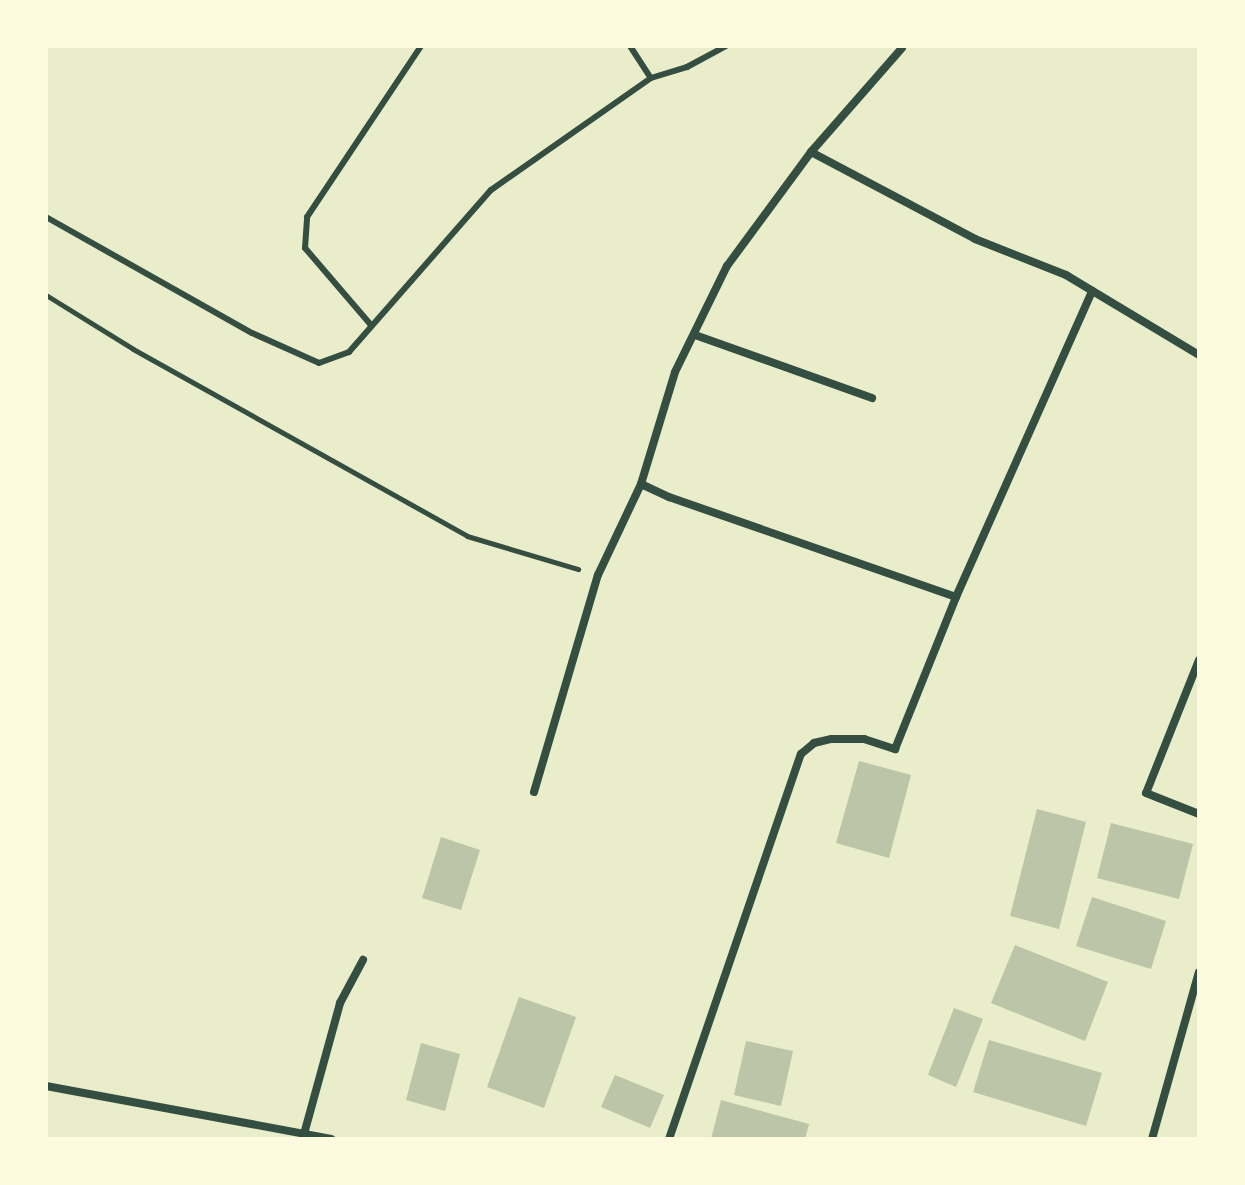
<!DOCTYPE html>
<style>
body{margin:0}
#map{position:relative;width:1245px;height:1185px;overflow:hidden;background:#e9edc9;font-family:Figtree,sans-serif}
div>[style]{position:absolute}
.building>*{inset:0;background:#bcc5a7}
.path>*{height:5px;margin:-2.5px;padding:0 2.5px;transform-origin:2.5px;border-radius:2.5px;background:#344e41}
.service>*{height:6px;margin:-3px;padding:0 3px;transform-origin:3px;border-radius:3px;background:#344e41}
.minor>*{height:8px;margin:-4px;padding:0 4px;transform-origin:4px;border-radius:4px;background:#344e41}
span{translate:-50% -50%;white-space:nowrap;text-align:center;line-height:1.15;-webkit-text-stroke:7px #fefae0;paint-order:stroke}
.frame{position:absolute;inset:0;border:48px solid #fefae0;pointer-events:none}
</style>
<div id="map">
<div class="building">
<i style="clip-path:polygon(859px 761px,911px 775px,889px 858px,836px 843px)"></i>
<i style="clip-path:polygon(1037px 809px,1086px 822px,1059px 929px,1010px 916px)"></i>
<i style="clip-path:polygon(1111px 823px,1193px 844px,1179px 899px,1097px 878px)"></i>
<i style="clip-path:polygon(441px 837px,480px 850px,461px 910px,422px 898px)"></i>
<i style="clip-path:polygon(1092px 897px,1166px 921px,1151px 969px,1076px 946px)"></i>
<i style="clip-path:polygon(1015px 945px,1108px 982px,1085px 1041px,991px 1003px)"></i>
<i style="clip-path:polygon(519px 997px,576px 1017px,544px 1108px,487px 1087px)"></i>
<i style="clip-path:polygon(954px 1008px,983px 1019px,956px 1087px,928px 1075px)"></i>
<i style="clip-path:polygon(989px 1040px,1102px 1073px,1086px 1126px,973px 1092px)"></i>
<i style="clip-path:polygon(746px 1041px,793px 1051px,781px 1106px,734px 1095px)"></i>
<i style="clip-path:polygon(421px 1043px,460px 1054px,445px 1111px,406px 1100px)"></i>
<i style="clip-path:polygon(615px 1075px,664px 1095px,650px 1128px,601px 1107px)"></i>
<i style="clip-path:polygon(721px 1100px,809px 1124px,805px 1139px,711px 1139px)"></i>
</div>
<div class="path">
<i style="left:46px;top:295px;width:102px;rotate:31.8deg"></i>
<i style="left:133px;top:349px;width:383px;rotate:29.2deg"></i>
<i style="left:467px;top:536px;width:116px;rotate:16.6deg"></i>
</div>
<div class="service">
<i style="left:630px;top:46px;width:38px;rotate:57deg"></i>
<i style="left:46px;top:217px;width:236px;rotate:29.4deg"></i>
<i style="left:252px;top:333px;width:73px;rotate:24.1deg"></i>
<i style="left:319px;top:363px;width:32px;rotate:-20deg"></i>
<i style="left:349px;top:352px;width:215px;rotate:-48.8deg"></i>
<i style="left:491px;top:190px;width:195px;rotate:-35deg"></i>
<i style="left:651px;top:78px;width:38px;rotate:-17deg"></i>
<i style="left:687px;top:67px;width:44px;rotate:-28.3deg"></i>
<i style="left:371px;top:325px;width:101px;rotate:-130.6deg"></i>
<i style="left:305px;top:248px;width:31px;rotate:-86deg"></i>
<i style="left:307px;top:217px;width:206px;rotate:-56.3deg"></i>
</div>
<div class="minor">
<i style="left:811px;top:152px;width:138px;rotate:-48.8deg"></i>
<i style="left:695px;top:335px;width:188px;rotate:19.6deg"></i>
<i style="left:641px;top:484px;width:31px;rotate:25deg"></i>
<i style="left:669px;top:497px;width:304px;rotate:19.2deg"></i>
<i style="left:1199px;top:660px;width:143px;rotate:111.7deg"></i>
<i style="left:1146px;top:793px;width:57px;rotate:21.6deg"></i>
<i style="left:534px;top:792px;width:226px;rotate:-73.6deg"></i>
<i style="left:598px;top:575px;width:101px;rotate:-64.7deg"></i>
<i style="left:641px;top:484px;width:117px;rotate:-73.1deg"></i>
<i style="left:675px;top:372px;width:118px;rotate:-63.9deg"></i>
<i style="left:727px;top:266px;width:142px;rotate:-53.6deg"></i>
<i style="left:811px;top:152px;width:186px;rotate:27.9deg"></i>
<i style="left:975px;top:239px;width:98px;rotate:21.6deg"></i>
<i style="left:1066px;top:275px;width:155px;rotate:31deg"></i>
<i style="left:46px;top:1086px;width:290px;rotate:10.5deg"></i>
<i style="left:304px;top:1134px;width:136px;rotate:-74.6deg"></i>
<i style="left:340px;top:1003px;width:49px;rotate:-61.9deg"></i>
<i style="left:669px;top:1139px;width:407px;rotate:-71.1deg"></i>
<i style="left:801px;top:754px;width:17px;rotate:-40deg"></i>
<i style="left:814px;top:743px;width:18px;rotate:-13deg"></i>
<i style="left:832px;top:739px;width:32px"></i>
<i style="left:864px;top:739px;width:33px;rotate:18deg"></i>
<i style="left:895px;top:749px;width:164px;rotate:-68.1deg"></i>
<i style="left:956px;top:597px;width:335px;rotate:-66deg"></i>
<i style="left:1152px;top:1139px;width:173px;rotate:-74.3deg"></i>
</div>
<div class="frame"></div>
</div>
